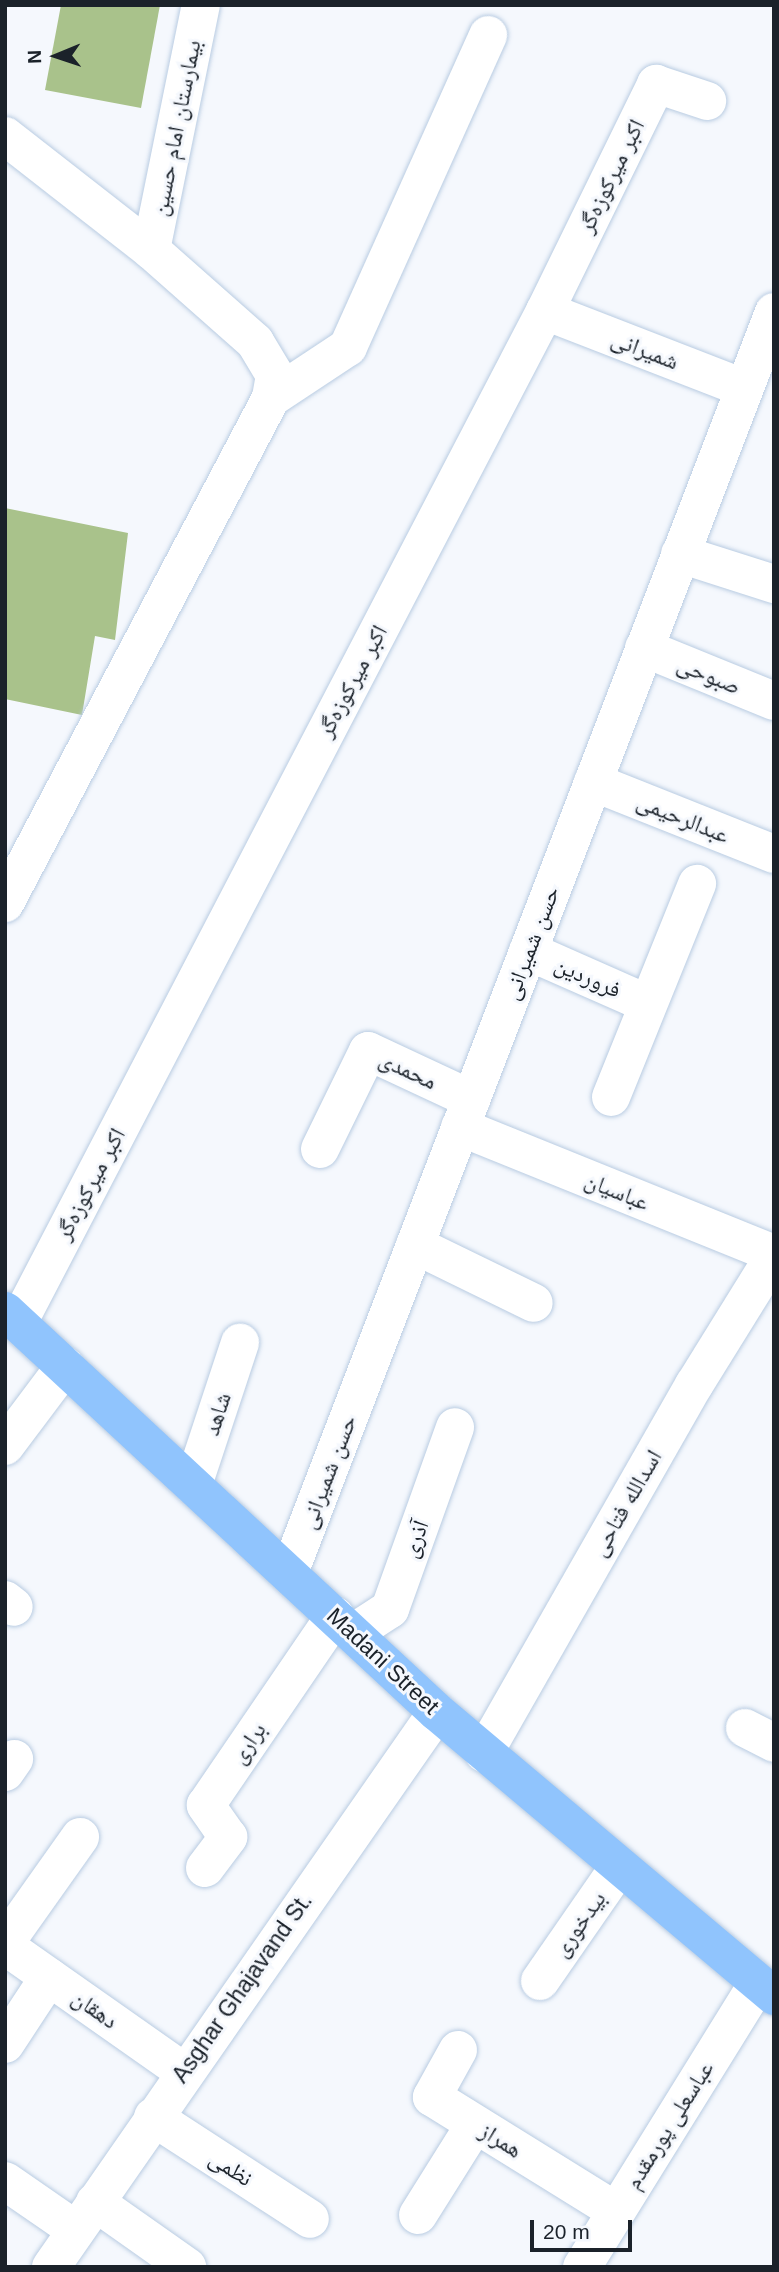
<!DOCTYPE html>
<meta charset="utf-8">
<style>
body{margin:0}
#map{position:relative;width:779px;height:2272px;overflow:hidden;background:#f5f8fd;font-family:Arial,"Noto Naskh Arabic",sans-serif}
div>[style]{position:absolute}
.building>*{inset:0;background:#a9c28b}
.roads{filter:drop-shadow(0 0 2px #b9cce2) drop-shadow(0 0 2px #b9cce2)}
.minor>*{height:38px;margin:-19px;padding:0 19px;transform-origin:19px;border-radius:19px;background:#fff}
.major>*{height:38px;margin:-19px;padding:0 19px;transform-origin:19px;border-radius:19px;background:#90c4fd}
span{translate:-50% -50%;white-space:nowrap;text-align:center;line-height:1.15;-webkit-text-stroke:6px #f5f8fd;paint-order:stroke}
.street-label{font-size:23px;color:#1b222a}
.frame{position:absolute;inset:0;border:7px solid #1b222a;pointer-events:none}
.north{position:absolute;left:21px;top:21px;width:70px;height:70px;-webkit-text-stroke:5px #f5f8fd;paint-order:stroke;rotate:268deg;font-size:19px;font-weight:700;line-height:28px;text-align:center;color:#1b222a}
.north::after{content:'';display:block;margin:auto;width:24px;height:32px;background:#1b222a;clip-path:polygon(50% 0,100% 100%,50% 72%,0 100%)}
.scale{position:absolute;left:530px;top:2220px;width:102px;height:32px;box-sizing:border-box;border:4px solid #1b222a;border-top:0;padding-left:9px;font-size:21px;line-height:24px;white-space:nowrap;color:#1b222a;-webkit-text-stroke:5px #f5f8fd;paint-order:stroke}
</style>
<div id="map">
<div class="building">
<i style="clip-path:polygon(61px 5px,160px 5px,141px 108px,45px 90px)"></i>
<i style="clip-path:polygon(5px 508px,128px 533px,115px 640px,95px 636px,82px 715px,5px 699px)"></i>
</div>
<div class="roads">
<div class="minor">
<i style="left:5px;top:136px;width:185px;rotate:38deg"></i>
<i style="left:151px;top:250px;width:139px;rotate:41.5deg"></i>
<i style="left:255px;top:342px;width:39px;rotate:59deg"></i>
<i style="left:275px;top:375px;width:23px;rotate:100deg"></i>
<i style="left:271px;top:398px;width:571px;rotate:117.78deg"></i>
<i style="left:151px;top:250px;width:250px;rotate:-78.5deg"></i>
<i style="left:545px;top:311px;width:213px;rotate:21.2deg"></i>
<i style="left:271px;top:398px;width:92px;rotate:-33.5deg"></i>
<i style="left:348px;top:347px;width:342px;rotate:-65.8deg"></i>
<i style="left:680px;top:554px;width:99px;rotate:17.7deg"></i>
<i style="left:644px;top:648px;width:140px;rotate:22.2deg"></i>
<i style="left:593px;top:782px;width:195px;rotate:21.7deg"></i>
<i style="left:528px;top:951px;width:131px;rotate:23.8deg"></i>
<i style="left:611px;top:1097px;width:230px;rotate:-68deg"></i>
<i style="left:460px;top:1127px;width:339px;rotate:22deg"></i>
<i style="left:320px;top:1149px;width:109px;rotate:-63.9deg"></i>
<i style="left:368px;top:1051px;width:114px;rotate:25deg"></i>
<i style="left:415px;top:1245px;width:132px;rotate:26deg"></i>
<i style="left:18px;top:1323px;width:1141px;rotate:-62.49deg"></i>
<i style="left:545px;top:311px;width:253px;rotate:-63.9deg"></i>
<i style="left:656px;top:84px;width:54px;rotate:18.4deg"></i>
<i style="left:5px;top:1446px;width:100px;rotate:-53.1deg"></i>
<i style="left:193px;top:1485px;width:150px;rotate:-71.7deg"></i>
<i style="left:289px;top:1573px;width:1351px;rotate:-68.96deg"></i>
<i style="left:5px;top:1600px;width:11px;rotate:38deg"></i>
<i style="left:353px;top:1633px;width:44px;rotate:-33deg"></i>
<i style="left:390px;top:1609px;width:193px;rotate:-70.3deg"></i>
<i style="left:745px;top:1728px;width:33px;rotate:27deg"></i>
<i style="left:484px;top:1753px;width:424px;rotate:-60.3deg"></i>
<i style="left:694px;top:1385px;width:152px;rotate:-58.2deg"></i>
<i style="left:5px;top:1772px;width:16px;rotate:-55deg"></i>
<i style="left:205px;top:1868px;width:39px;rotate:-53deg"></i>
<i style="left:228px;top:1837px;width:39px;rotate:-125deg"></i>
<i style="left:206px;top:1805px;width:229px;rotate:-55.7deg"></i>
<i style="left:5px;top:1943px;width:130px;rotate:-54.7deg"></i>
<i style="left:5px;top:1946px;width:219px;rotate:35.1deg"></i>
<i style="left:540px;top:1981px;width:139px;rotate:-55.3deg"></i>
<i style="left:5px;top:2044px;width:80px;rotate:-56.7deg"></i>
<i style="left:458px;top:2050px;width:54px;rotate:119deg"></i>
<i style="left:432px;top:2097px;width:216px;rotate:31.8deg"></i>
<i style="left:153px;top:2117px;width:187px;rotate:33deg"></i>
<i style="left:5px;top:2181px;width:86px;rotate:34.6deg"></i>
<i style="left:95px;top:2202px;width:113px;rotate:35.2deg"></i>
<i style="left:418px;top:2215px;width:107px;rotate:-57.9deg"></i>
<i style="left:51px;top:2267px;width:676px;rotate:-55.18deg"></i>
<i style="left:582px;top:2267px;width:334px;rotate:-58.2deg"></i>
</div>
<div class="major">
<i style="left:5px;top:1311px;width:589px;rotate:42.87deg"></i>
<i style="left:437px;top:1712px;width:441px;rotate:40.1deg"></i>
</div>
</div>
<div class="street-label">
<span style="left:176px;top:128px;rotate:-79deg">بیمارستان امام حسین</span>
<span style="left:611px;top:176px;rotate:-64deg">اکبر میرکوزه‌گر</span>
<span style="left:645px;top:350px;rotate:21deg">شمیرانی</span>
<span style="left:709px;top:675px;rotate:22deg">صبوحی</span>
<span style="left:352px;top:681px;rotate:-62deg">اکبر میرکوزه‌گر</span>
<span style="left:683px;top:818px;rotate:22deg">عبدالرحیمی</span>
<span style="left:531px;top:943px;rotate:-69deg">حسن شمیرانی</span>
<span style="left:588px;top:977px;rotate:24deg">فروردین</span>
<span style="left:408px;top:1070px;rotate:25deg">محمدی</span>
<span style="left:90px;top:1184px;rotate:-62deg">اکبر میرکوزه‌گر</span>
<span style="left:617px;top:1191px;rotate:22deg">عباسیان</span>
<span style="left:217px;top:1414px;rotate:-72deg">شاهد</span>
<span style="left:328px;top:1472px;rotate:-69deg">حسن شمیرانی</span>
<span style="left:626px;top:1503px;rotate:-60deg">اسدالله فتاحی</span>
<span style="left:415px;top:1539px;rotate:-70deg">آذری</span>
<span style="left:383px;top:1661px;rotate:43deg">Madani Street</span>
<span style="left:248px;top:1743px;rotate:-56deg">براری</span>
<span style="left:579px;top:1924px;rotate:-55deg">بیدخوری</span>
<span style="left:242px;top:1988px;rotate:-55deg">Asghar Ghajavand St.</span>
<span style="left:95px;top:2009px;rotate:35deg">دهقان</span>
<span style="left:669px;top:2125px;rotate:-58deg">عباسعلی پورمقدم</span>
<span style="left:501px;top:2140px;rotate:32deg">همراز</span>
<span style="left:231px;top:2168px;rotate:33deg">نظمی</span>
</div>
<div class="frame"></div>
<div class="north">N</div>
<div class="scale">20 m</div>
</div>
